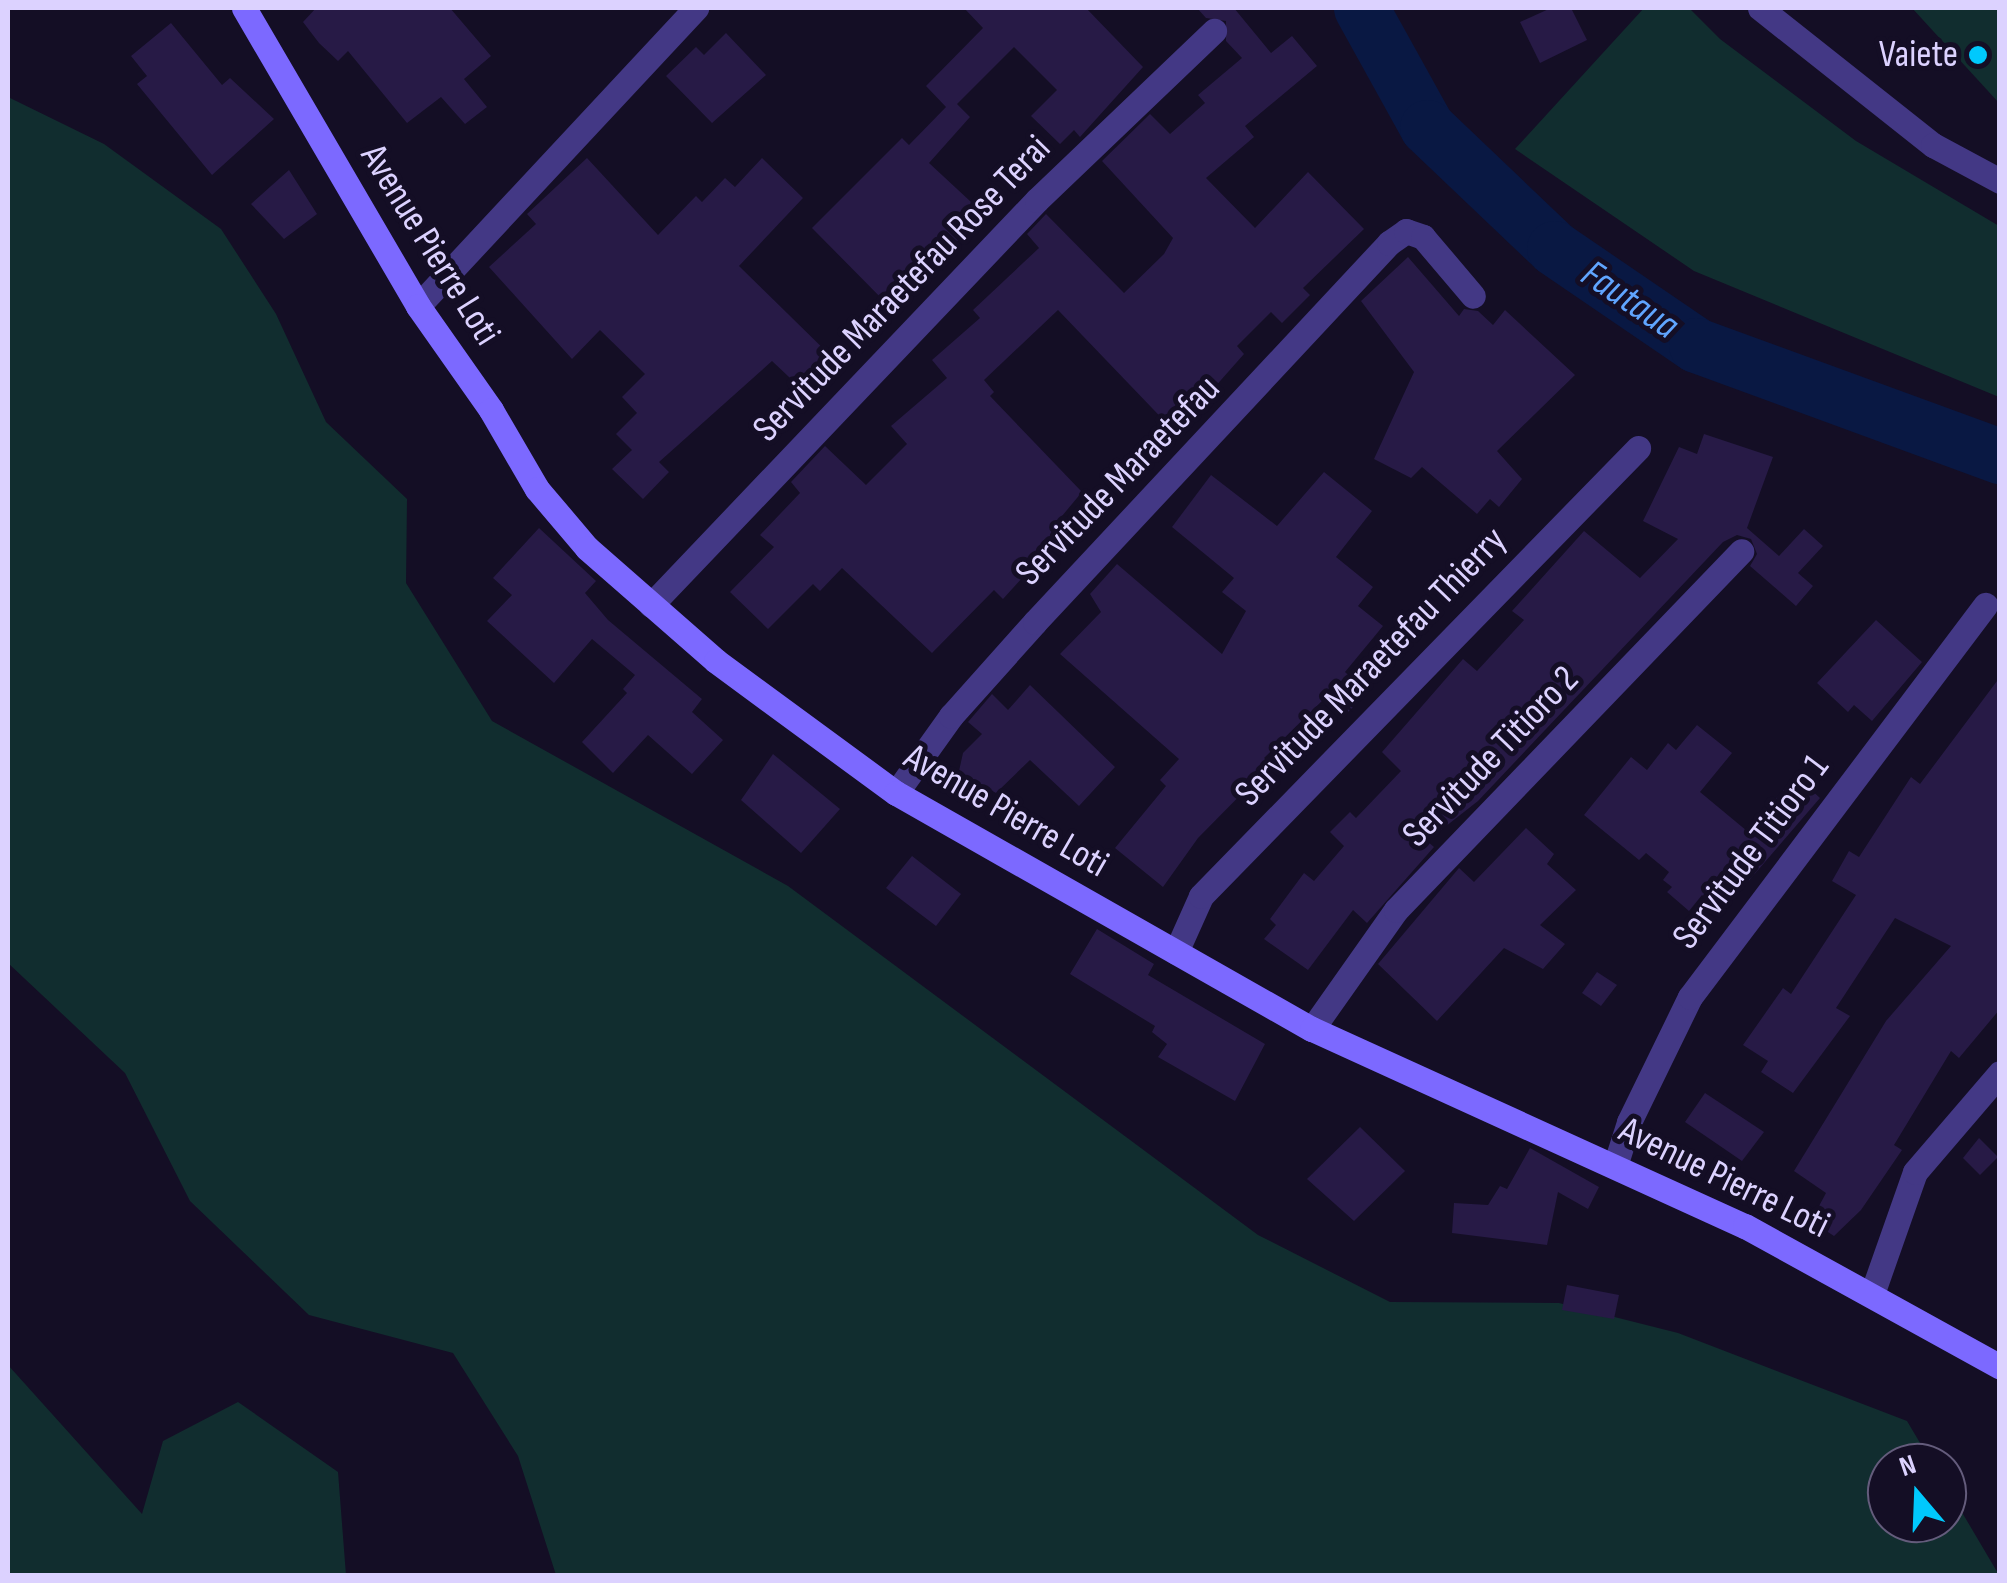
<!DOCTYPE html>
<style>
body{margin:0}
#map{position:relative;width:2007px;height:1583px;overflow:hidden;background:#140e25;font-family:"Sofia Sans Condensed",sans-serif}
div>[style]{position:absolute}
.green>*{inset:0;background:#112d2f}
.river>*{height:55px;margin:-27.5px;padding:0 27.5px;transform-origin:27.5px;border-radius:27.5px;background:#091843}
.building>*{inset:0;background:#271a46}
.street>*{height:25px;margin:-12.5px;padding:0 12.5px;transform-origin:12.5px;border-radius:12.5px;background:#433885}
.secondary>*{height:25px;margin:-12.5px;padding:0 12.5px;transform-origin:12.5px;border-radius:12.5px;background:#7c69ff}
.dots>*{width:28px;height:28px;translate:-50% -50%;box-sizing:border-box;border:5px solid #140e25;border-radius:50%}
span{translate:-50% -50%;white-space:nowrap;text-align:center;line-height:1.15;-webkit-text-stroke:10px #140e25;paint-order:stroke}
.poi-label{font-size:38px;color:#dcd2ff}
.right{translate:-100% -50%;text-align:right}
.street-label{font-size:38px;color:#dcd2ff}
.water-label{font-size:40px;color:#60a5ff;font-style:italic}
.frame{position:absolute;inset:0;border:10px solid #dcd2ff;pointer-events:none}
.north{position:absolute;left:1867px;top:1443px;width:100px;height:100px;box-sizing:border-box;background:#140e25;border:2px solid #645c7c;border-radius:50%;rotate:341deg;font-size:28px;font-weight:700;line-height:40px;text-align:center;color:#dcd2ff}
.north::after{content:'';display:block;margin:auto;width:35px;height:45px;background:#00c9fd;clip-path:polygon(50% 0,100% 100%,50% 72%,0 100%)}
</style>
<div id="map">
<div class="green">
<i style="clip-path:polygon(1644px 8px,1689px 8px,1720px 39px,1856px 141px,1999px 226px,1999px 397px,1694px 271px,1515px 149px)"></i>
<i style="clip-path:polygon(1912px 8px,1999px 8px,1999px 103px)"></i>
<i style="clip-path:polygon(8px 97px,104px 144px,221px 229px,276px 314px,326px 422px,407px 499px,406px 583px,492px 721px,788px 886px,1258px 1235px,1390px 1302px,1559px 1303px,1678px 1333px,1907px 1421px,1932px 1463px,1887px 1463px,1887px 1523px,1947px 1523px,1947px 1487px,1999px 1575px,556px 1575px,518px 1456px,453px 1353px,309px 1315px,190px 1201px,125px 1073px,8px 963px)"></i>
<i style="clip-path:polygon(8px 1365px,142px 1514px,163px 1441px,238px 1402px,338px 1472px,346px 1575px,8px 1575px)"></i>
</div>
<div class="river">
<i style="left:1361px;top:8px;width:136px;rotate:61deg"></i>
<i style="left:1427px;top:127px;width:175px;rotate:43.6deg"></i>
<i style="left:1554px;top:248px;width:172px;rotate:34.3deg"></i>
<i style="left:1696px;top:345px;width:324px;rotate:20.1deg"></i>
</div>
<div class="building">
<i style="clip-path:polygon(316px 8px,450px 8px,491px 56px,464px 79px,487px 107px,465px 124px,441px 97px,407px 123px,348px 51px,338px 61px,319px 43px,303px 22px)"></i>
<i style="clip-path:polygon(964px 8px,1086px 8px,1143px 67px,1080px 137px,1074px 130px,1060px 144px,1031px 116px,1057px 90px,1014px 47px,957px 104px,970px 117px,929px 163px,984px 214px,891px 308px,812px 228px,902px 138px,909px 145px,946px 107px,926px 86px,983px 28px)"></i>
<i style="clip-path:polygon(1197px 8px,1234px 8px,1271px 53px,1292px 36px,1317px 66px,1245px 126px,1254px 137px,1206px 178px,1255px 228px,1308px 172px,1364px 229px,1303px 288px,1310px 295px,1282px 323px,1271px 312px,1237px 346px,1244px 354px,1175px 432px,1058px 310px,984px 380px,994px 392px,990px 396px,1082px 492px,1062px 516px,1071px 524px,1003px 599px,994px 590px,932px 653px,842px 568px,820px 591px,813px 584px,768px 629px,730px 592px,774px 547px,760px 535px,800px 493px,791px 482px,825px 446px,866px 485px,907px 444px,891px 426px,947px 378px,932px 360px,980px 318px,973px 310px,1039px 248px,1027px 234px,1046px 214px,1124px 293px,1164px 254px,1173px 238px,1102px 161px,1150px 114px,1170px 134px,1205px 103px,1198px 95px,1242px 58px,1226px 41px,1226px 21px,1206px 18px)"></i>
<i style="clip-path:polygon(1551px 8px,1571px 8px,1587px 40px,1540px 63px,1520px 22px)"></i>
<i style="clip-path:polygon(171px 23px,222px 85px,230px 78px,274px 119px,212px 175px,137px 84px,147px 76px,131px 56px)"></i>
<i style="clip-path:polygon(726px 33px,766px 75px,712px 123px,666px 76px,696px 47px,704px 55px)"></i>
<i style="clip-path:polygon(587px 158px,658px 235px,696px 196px,702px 202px,725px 178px,735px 187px,762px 158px,803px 198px,739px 266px,838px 363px,807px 394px,772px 361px,659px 462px,669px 472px,643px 499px,612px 469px,632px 450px,616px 434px,637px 413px,622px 397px,645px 374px,600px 330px,572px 359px,489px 267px,536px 224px,527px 214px)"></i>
<i style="clip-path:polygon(289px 170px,317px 214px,284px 239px,251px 204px)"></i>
<i style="clip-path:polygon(1408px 257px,1459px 316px,1464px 309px,1478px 311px,1493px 325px,1505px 310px,1575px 375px,1497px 451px,1522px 479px,1499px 507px,1490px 499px,1477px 514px,1422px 467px,1411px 478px,1374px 459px,1414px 372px,1361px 301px)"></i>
<i style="clip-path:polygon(1704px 434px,1773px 457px,1747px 528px,1779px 556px,1804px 529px,1823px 546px,1798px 573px,1813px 586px,1796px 606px,1750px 566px,1757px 554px,1751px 539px,1737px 535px,1723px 542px,1478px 801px,1427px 841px,1434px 847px,1367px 923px,1353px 910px,1308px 970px,1264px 939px,1276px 925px,1270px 919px,1304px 873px,1314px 881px,1344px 846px,1330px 832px,1350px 812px,1356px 818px,1401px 771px,1382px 752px,1463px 659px,1477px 671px,1524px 620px,1512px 611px,1584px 531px,1640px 578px,1678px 539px,1643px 521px,1679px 447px,1697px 454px)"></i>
<i style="clip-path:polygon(1324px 472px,1372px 511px,1336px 557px,1373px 587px,1358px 606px,1383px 626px,1345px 672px,1367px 693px,1348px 712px,1328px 695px,1264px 758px,1271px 764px,1198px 838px,1163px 887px,1115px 848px,1166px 786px,1160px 780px,1179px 759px,1060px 654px,1101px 612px,1090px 594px,1117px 564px,1222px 654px,1246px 611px,1222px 592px,1234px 578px,1172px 527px,1211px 475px,1277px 526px)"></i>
<i style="clip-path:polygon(539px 528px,596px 581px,585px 593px,608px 620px,702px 699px,692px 712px,723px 740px,692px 774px,648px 735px,613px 773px,582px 742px,627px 693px,623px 689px,635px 675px,592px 639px,554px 683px,487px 621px,512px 595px,493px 578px)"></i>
<i style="clip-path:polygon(1876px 620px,1922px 662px,1872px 721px,1854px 705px,1848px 712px,1817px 683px)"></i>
<i style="clip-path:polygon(2000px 677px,2000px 1009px,1959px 1058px,1951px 1051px,1894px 1145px,1902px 1150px,1861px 1210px,1834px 1236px,1811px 1221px,1826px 1193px,1794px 1171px,1886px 1021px,1951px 946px,1895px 918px,1836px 1008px,1850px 1016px,1793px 1093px,1761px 1072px,1768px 1061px,1743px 1045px,1783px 988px,1791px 994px,1856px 895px,1832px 881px,1849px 851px,1859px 857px,1911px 777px,1920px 784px)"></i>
<i style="clip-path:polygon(1030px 685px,1115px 767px,1079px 806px,1030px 760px,996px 793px,959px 771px,963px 753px,982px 734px,968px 722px,992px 694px,1008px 710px)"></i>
<i style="clip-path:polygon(1697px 725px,1732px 753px,1700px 792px,1747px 831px,1796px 776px,1820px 798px,1722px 912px,1702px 895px,1689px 911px,1667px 892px,1672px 887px,1663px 880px,1669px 872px,1646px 853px,1639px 860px,1584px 815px,1631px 757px,1647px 770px,1668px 743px,1676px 750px)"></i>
<i style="clip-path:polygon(773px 754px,840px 809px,801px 853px,741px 800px)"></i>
<i style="clip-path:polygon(1526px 828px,1554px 854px,1547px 864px,1576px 890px,1540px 925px,1565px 944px,1543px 969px,1504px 948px,1437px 1021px,1378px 964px,1459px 868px,1474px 882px)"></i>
<i style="clip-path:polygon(912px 856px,961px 894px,936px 926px,886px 888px)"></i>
<i style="clip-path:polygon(1097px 929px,1154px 964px,1148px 975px,1265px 1044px,1235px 1101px,1158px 1057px,1167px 1044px,1152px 1032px,1155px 1026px,1070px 974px)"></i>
<i style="clip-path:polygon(1597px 972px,1617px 985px,1601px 1006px,1582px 993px)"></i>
<i style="clip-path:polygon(1705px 1093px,1764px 1132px,1742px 1161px,1685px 1122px)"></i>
<i style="clip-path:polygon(1360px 1127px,1405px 1171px,1354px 1221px,1307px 1179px)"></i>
<i style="clip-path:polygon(1979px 1138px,1998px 1157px,1980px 1175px,1963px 1158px)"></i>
<i style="clip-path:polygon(1530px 1148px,1599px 1187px,1588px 1209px,1558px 1192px,1547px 1245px,1452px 1233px,1454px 1203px,1488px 1205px,1500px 1186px,1507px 1189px)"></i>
<i style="clip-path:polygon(1567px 1285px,1619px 1295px,1614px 1319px,1562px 1310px)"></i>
</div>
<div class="street">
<i style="left:1760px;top:8px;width:221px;rotate:38.4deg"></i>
<i style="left:1933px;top:145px;width:76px;rotate:28.2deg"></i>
<i style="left:418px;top:306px;width:408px;rotate:-47deg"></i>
<i style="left:651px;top:605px;width:559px;rotate:-46.38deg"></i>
<i style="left:1037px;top:200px;width:245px;rotate:-43.7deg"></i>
<i style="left:896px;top:793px;width:95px;rotate:-54.5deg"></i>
<i style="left:951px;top:716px;width:126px;rotate:-48.2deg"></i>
<i style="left:1035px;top:622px;width:519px;rotate:-46.95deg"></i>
<i style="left:1389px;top:243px;width:21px;rotate:-35deg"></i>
<i style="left:1406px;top:231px;width:18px;rotate:19deg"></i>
<i style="left:1423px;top:237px;width:77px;rotate:49.7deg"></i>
<i style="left:1176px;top:952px;width:61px;rotate:-65.9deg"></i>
<i style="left:1201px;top:896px;width:626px;rotate:-45.71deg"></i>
<i style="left:1312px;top:1029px;width:146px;rotate:-54.8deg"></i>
<i style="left:1396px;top:910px;width:498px;rotate:-46.1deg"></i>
<i style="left:1615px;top:1166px;width:46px;rotate:-72.3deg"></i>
<i style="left:1629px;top:1122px;width:139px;rotate:-64deg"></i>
<i style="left:1690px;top:997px;width:491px;rotate:-53deg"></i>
<i style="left:1872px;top:1294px;width:129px;rotate:-70.6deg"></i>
<i style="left:1915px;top:1172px;width:130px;rotate:-49.4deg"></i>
</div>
<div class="secondary">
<i style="left:244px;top:8px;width:345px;rotate:59.7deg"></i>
<i style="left:418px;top:306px;width:127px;rotate:54.9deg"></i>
<i style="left:491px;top:410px;width:91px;rotate:59.8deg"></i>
<i style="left:537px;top:489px;width:77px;rotate:49.7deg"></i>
<i style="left:587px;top:548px;width:171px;rotate:41.2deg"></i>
<i style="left:716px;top:661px;width:223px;rotate:36.3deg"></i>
<i style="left:896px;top:793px;width:478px;rotate:29.6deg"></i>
<i style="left:1312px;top:1029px;width:476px;rotate:24.5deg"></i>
<i style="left:1745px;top:1226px;width:291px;rotate:28.9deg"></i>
</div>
<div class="dots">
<i style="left:1978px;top:55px;background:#00c9fd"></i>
</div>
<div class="poi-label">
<span class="right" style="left:1958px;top:55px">Vaiete</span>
</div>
<div class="street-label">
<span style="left:430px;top:245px;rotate:58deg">Avenue Pierre Loti</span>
<span style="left:902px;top:289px;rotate:-46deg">Servitude Maraetefau Rose Terai</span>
<span style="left:1118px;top:481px;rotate:-46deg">Servitude Maraetefau</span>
<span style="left:1371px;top:667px;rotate:-46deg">Servitude Maraetefau Thierry</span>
<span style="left:1491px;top:757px;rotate:-46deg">Servitude Titioro 2</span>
<span style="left:1006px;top:811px;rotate:30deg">Avenue Pierre Loti</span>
<span style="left:1751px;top:852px;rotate:-53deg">Servitude Titioro 1</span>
<span style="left:1724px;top:1178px;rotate:26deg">Avenue Pierre Loti</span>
</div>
<div class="water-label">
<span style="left:1630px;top:300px;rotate:34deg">Fautaua</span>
</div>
<div class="frame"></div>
<div class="north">N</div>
</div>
